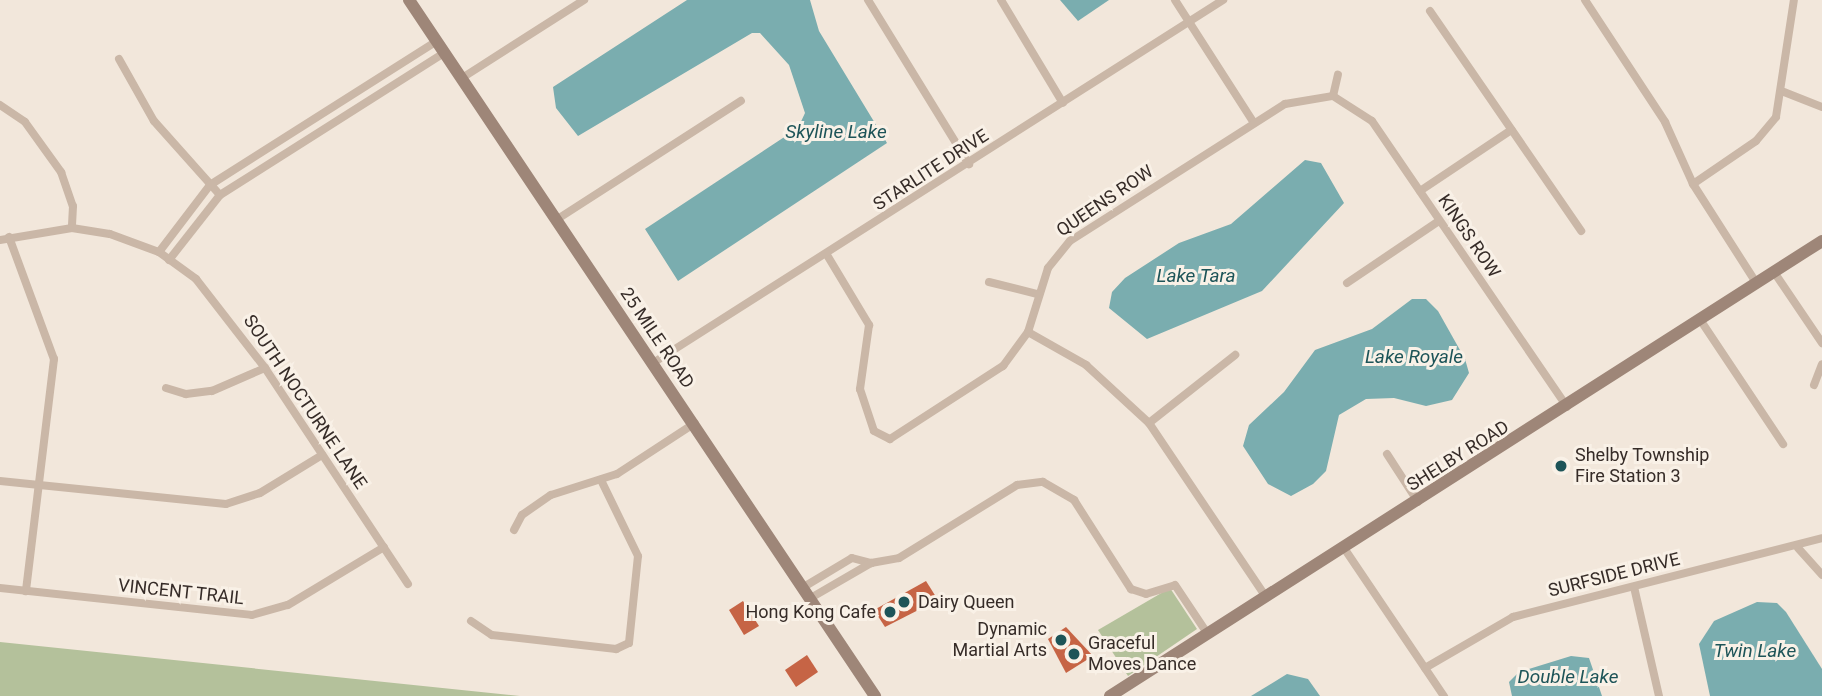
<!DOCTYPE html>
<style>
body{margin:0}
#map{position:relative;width:1822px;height:696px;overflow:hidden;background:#f2e7db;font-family:Roboto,sans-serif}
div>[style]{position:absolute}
.green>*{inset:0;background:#b4c19b}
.water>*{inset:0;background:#7aadaf}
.building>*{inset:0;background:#c66445}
.street>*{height:8px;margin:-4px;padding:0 4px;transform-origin:4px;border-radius:4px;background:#cab7a7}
.secondary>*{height:12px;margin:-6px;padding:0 6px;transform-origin:6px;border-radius:6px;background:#9e8678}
.dots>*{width:19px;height:19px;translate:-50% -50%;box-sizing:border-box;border:4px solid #f9f1e7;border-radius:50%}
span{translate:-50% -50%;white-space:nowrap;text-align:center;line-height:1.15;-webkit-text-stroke:6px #f9f1e7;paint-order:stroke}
.street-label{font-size:18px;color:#362c28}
.poi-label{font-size:18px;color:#362c28}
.left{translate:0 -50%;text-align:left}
.right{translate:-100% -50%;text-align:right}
.water-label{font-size:19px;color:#1d5458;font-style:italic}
</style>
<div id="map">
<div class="green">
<i style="clip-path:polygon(1170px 588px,1197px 629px,1128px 676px,1098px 630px)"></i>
<i style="clip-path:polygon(0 642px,520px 696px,0 696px)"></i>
</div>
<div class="water">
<i style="clip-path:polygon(687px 0,810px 0,819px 31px,887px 143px,678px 281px,645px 229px,798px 128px,805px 113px,789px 65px,760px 33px,752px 33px,578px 136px,556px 108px,553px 87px)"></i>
<i style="clip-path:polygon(1060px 0,1109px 0,1078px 21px)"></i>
<i style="clip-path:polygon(1305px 160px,1321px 163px,1344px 203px,1262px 291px,1147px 339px,1109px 308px,1112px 292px,1125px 278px,1179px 243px,1231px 224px)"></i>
<i style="clip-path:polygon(1412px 299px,1426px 299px,1438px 311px,1465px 359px,1469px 373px,1452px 400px,1426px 406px,1394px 398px,1366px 399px,1339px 415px,1326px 471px,1313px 484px,1291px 496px,1268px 484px,1243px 446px,1249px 425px,1284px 392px,1315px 350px,1372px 329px)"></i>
<i style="clip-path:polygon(1757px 602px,1777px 603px,1786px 612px,1822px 669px,1822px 696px,1710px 696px,1699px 644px,1714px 621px)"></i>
<i style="clip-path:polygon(1571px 656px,1589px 658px,1602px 696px,1512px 696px,1509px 682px,1519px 672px)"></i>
<i style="clip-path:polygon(1287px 674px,1308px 679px,1320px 696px,1251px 696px)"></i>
</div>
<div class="building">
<i style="clip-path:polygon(926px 581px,938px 600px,885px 627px,874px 610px)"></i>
<i style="clip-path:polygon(743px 601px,759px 626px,744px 635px,729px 610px)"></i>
<i style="clip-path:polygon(1066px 627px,1093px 656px,1066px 673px,1048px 639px)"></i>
<i style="clip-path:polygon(807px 655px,818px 672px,796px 687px,785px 670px)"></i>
</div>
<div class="street">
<i style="left:868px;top:0;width:193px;rotate:58.4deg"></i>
<i style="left:1001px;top:0;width:120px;rotate:59deg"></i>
<i style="left:1175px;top:0;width:146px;rotate:57.3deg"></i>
<i style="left:1585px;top:0;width:146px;rotate:56.7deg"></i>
<i style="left:1665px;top:122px;width:68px;rotate:65.7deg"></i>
<i style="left:1693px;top:184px;width:119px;rotate:57.4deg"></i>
<i style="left:1430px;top:11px;width:267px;rotate:55.5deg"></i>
<i style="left:119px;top:59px;width:71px;rotate:60.6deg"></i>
<i style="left:154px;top:121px;width:99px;rotate:48.3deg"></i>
<i style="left:462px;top:78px;width:145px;rotate:-32.6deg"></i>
<i style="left:1784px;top:92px;width:41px;rotate:21.5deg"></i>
<i style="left:1333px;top:96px;width:22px;rotate:-77deg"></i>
<i style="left:0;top:105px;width:30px;rotate:34deg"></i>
<i style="left:25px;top:122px;width:62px;rotate:54.2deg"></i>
<i style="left:61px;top:172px;width:36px;rotate:71deg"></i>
<i style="left:73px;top:206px;width:22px;rotate:93deg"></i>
<i style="left:1693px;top:184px;width:76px;rotate:-34.3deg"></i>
<i style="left:1756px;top:141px;width:31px;rotate:-50deg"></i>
<i style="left:1776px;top:117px;width:118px;rotate:-81.3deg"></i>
<i style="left:1420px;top:191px;width:110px;rotate:-33.8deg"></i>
<i style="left:556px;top:220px;width:220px;rotate:-32.8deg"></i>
<i style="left:9px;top:237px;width:130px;rotate:69.8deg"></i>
<i style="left:54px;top:359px;width:234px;rotate:96.9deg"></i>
<i style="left:0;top:240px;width:73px;rotate:-9.5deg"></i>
<i style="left:72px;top:228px;width:38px;rotate:9deg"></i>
<i style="left:110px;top:234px;width:52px;rotate:20.2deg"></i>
<i style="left:159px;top:252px;width:46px;rotate:36.1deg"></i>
<i style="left:196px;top:279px;width:113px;rotate:52.2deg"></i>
<i style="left:265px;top:368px;width:259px;rotate:56.5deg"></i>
<i style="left:159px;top:252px;width:84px;rotate:-52.7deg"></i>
<i style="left:210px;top:185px;width:269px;rotate:-32.4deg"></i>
<i style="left:827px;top:255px;width:82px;rotate:59deg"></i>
<i style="left:869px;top:325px;width:65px;rotate:98deg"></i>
<i style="left:860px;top:389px;width:44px;rotate:71.6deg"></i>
<i style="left:874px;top:431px;width:18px;rotate:27deg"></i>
<i style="left:890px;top:439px;width:135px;rotate:-32.9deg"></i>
<i style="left:1003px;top:366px;width:42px;rotate:-53.7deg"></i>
<i style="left:1028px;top:332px;width:67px;rotate:-72.6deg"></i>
<i style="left:1048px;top:268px;width:35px;rotate:-51deg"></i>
<i style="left:1070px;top:241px;width:255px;rotate:-32.5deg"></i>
<i style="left:1285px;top:104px;width:49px;rotate:-9.5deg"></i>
<i style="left:1333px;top:96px;width:46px;rotate:32.7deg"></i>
<i style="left:1372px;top:121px;width:346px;rotate:55.7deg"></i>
<i style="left:169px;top:260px;width:83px;rotate:-51.9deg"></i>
<i style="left:220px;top:195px;width:265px;rotate:-32.4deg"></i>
<i style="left:1774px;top:272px;width:86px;rotate:55.9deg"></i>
<i style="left:989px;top:282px;width:49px;rotate:14deg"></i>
<i style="left:1347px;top:283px;width:111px;rotate:-34deg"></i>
<i style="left:1701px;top:321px;width:148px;rotate:56.3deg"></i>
<i style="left:1028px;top:332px;width:67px;rotate:29.6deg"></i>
<i style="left:1086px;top:365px;width:86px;rotate:42.6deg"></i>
<i style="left:1149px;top:423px;width:210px;rotate:56.1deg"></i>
<i style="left:653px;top:363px;width:676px;rotate:-32.49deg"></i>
<i style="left:1814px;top:385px;width:22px;rotate:-69deg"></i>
<i style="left:166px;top:388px;width:21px;rotate:17deg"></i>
<i style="left:186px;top:394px;width:26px;rotate:-7deg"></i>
<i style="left:212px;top:391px;width:58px;rotate:-23.5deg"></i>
<i style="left:1149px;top:423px;width:110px;rotate:-38.3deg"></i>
<i style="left:1387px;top:454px;width:57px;rotate:57.1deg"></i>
<i style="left:0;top:481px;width:227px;rotate:5.8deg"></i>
<i style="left:226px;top:504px;width:36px;rotate:-18deg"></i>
<i style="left:260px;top:493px;width:73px;rotate:-31.5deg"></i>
<i style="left:514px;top:530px;width:17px;rotate:-62deg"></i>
<i style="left:522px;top:515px;width:35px;rotate:-35deg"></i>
<i style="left:551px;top:495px;width:69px;rotate:-17.7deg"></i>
<i style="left:617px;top:474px;width:93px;rotate:-33.2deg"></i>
<i style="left:1344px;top:548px;width:179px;rotate:56deg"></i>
<i style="left:1798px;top:548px;width:36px;rotate:48deg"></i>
<i style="left:871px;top:563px;width:28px;rotate:-10deg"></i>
<i style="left:899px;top:558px;width:139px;rotate:-31.7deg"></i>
<i style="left:1017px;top:485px;width:26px;rotate:-7deg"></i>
<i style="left:1043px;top:482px;width:36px;rotate:30deg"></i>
<i style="left:1074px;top:500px;width:106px;rotate:57.4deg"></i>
<i style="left:1131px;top:589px;width:16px;rotate:18deg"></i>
<i style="left:1146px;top:594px;width:30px;rotate:-17deg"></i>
<i style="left:1175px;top:585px;width:58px;rotate:56.3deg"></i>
<i style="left:1634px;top:587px;width:112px;rotate:77.1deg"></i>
<i style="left:0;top:588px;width:253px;rotate:6.1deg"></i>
<i style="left:252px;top:615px;width:37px;rotate:-16deg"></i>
<i style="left:288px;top:605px;width:112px;rotate:-31.1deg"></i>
<i style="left:802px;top:588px;width:58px;rotate:-31deg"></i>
<i style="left:852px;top:558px;width:20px;rotate:15deg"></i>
<i style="left:871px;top:563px;width:72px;rotate:149.9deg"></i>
<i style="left:471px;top:621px;width:25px;rotate:34deg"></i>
<i style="left:492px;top:635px;width:125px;rotate:6.4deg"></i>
<i style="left:616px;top:649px;width:14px;rotate:-25deg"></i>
<i style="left:629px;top:643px;width:87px;rotate:-84.1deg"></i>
<i style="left:638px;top:556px;width:85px;rotate:-116deg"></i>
<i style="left:1425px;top:668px;width:102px;rotate:-30.1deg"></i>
<i style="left:1513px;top:617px;width:319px;rotate:-14.3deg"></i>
</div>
<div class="secondary">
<i style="left:409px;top:0;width:838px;rotate:56.2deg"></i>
<i style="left:1110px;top:696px;width:845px;rotate:-32.58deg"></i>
</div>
<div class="dots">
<i style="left:1561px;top:466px;background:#1d5458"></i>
<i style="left:904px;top:602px;background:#1d5458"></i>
<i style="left:890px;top:612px;background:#1d5458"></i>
<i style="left:1061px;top:640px;background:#1d5458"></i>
<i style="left:1074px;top:654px;background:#1d5458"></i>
</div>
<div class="street-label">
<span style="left:931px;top:170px;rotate:-33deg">STARLITE DRIVE</span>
<span style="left:1105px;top:201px;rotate:-34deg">QUEENS ROW</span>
<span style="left:1469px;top:236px;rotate:56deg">KINGS ROW</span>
<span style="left:657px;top:338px;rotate:56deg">25 MILE ROAD</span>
<span style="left:305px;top:402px;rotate:56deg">SOUTH NOCTURNE LANE</span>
<span style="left:1458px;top:456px;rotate:-32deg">SHELBY ROAD</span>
<span style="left:1614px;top:575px;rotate:-14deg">SURFSIDE DRIVE</span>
<span style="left:181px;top:592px;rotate:6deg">VINCENT TRAIL</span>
</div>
<div class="poi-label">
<span class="left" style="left:1575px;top:466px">Shelby Township<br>Fire Station 3</span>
<span class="left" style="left:918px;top:602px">Dairy Queen</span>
<span class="right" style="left:876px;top:612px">Hong Kong Cafe</span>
<span class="right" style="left:1047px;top:640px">Dynamic<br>Martial Arts</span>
<span class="left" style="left:1088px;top:654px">Graceful<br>Moves Dance</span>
</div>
<div class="water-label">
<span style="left:836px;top:132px">Skyline Lake</span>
<span style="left:1196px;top:276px">Lake Tara</span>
<span style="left:1414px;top:357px">Lake Royale</span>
<span style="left:1755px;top:651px">Twin Lake</span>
<span style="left:1568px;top:677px">Double Lake</span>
</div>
</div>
